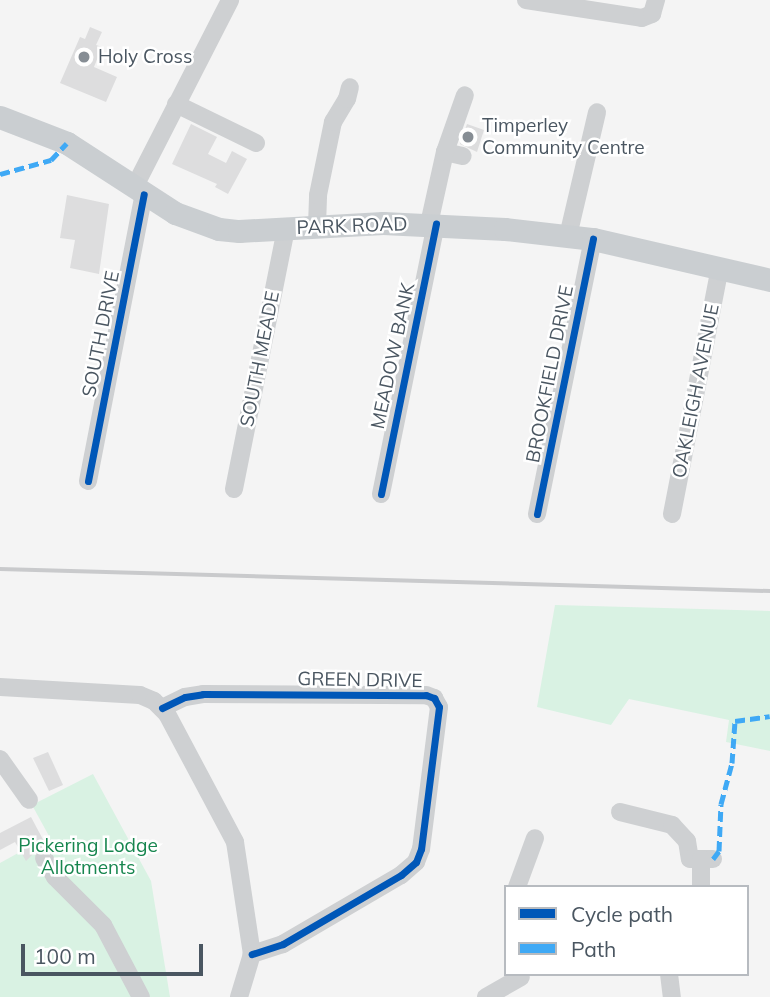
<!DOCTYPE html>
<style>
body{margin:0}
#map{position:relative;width:770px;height:997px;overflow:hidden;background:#f4f4f4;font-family:Mulish,sans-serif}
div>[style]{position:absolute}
.green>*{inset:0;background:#d9f2e3}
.building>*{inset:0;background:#ddddde}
.minor>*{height:18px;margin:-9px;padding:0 9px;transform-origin:9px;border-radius:9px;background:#ced0d2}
.major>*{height:23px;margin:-11.5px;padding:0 11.5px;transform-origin:11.5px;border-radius:11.5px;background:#caced1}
.rail>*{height:3.5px;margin:-1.75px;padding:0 1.75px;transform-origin:1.75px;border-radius:1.75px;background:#c9cacc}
.quiet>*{height:5px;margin-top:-2.5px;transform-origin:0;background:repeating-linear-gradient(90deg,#3fa9f5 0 10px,transparent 0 15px)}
.cycleway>*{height:7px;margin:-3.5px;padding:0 3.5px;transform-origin:3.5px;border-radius:3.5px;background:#0057b8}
.dots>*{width:19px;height:19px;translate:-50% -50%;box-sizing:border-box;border:4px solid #fff;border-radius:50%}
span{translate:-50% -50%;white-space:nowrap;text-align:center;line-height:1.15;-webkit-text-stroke:5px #fff;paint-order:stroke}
.poi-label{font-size:19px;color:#4a5661}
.left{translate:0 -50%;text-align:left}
.street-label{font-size:19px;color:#4a5661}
.park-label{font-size:19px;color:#17864f}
.legend{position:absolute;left:504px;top:885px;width:245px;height:91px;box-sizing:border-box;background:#fff;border:2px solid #b7bbc0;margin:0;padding:9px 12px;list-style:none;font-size:21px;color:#4a5661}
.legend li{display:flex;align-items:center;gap:14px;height:35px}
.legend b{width:35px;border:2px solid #b7bbc0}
.scale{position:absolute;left:21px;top:944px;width:182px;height:32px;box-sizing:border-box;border:4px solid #4a5661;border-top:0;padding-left:9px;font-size:21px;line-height:24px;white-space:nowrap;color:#4a5661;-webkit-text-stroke:5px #fff;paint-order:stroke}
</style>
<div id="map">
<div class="green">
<i style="clip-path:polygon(555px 605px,770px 611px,770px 751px,726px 742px,729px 720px,629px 699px,611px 725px,537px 707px)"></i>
<i style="clip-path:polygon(93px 774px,151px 881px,170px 997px,0 997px,0 863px,49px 836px,32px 805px)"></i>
</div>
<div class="building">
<i style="clip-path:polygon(90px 27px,102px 32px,96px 45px,102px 47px,94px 67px,117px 77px,106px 102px,60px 83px,80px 37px,85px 39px)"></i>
<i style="clip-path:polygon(191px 124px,217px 137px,208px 154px,226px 163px,232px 151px,247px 159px,228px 194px,215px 187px,217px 184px,172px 164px)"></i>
<i style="clip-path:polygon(467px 124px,484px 130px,477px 152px,460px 144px)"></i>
<i style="clip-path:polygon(67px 195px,109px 204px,99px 274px,70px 268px,75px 240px,60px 238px)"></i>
<i style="clip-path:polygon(48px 752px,63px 785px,49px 791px,33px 758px)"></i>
<i style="clip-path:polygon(31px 817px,47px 847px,38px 849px,26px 861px,15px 842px,0 850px,0 833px)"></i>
</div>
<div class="minor">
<i style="left:526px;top:0;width:117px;rotate:8.8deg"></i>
<i style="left:642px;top:18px;width:11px;rotate:-22deg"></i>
<i style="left:652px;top:14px;width:15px;rotate:-74deg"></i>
<i style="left:176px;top:104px;width:89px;rotate:26deg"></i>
<i style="left:445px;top:152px;width:18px;rotate:13deg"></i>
<i style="left:134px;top:188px;width:211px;rotate:-62.9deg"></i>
<i style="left:429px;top:224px;width:74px;rotate:-77.5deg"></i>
<i style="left:445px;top:152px;width:60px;rotate:-70.7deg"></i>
<i style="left:317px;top:226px;width:31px;rotate:-88deg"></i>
<i style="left:318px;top:195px;width:75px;rotate:-78.4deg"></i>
<i style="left:333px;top:122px;width:27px;rotate:-59deg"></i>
<i style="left:347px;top:99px;width:12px;rotate:-76deg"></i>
<i style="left:568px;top:236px;width:127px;rotate:-76.8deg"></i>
<i style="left:88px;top:481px;width:292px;rotate:-79deg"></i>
<i style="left:234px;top:489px;width:266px;rotate:-78.7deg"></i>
<i style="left:381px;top:494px;width:276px;rotate:-78.5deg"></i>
<i style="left:537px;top:514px;width:281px;rotate:-78.5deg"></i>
<i style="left:672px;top:514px;width:251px;rotate:-79deg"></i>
<i style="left:0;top:687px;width:140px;rotate:3.3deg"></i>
<i style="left:140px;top:695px;width:15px;rotate:23deg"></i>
<i style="left:154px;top:701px;width:18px;rotate:45deg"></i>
<i style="left:167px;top:714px;width:145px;rotate:62deg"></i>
<i style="left:235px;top:842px;width:113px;rotate:81.4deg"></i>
<i style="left:252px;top:954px;width:45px;rotate:106.8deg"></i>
<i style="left:162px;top:708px;width:25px;rotate:-26deg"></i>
<i style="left:185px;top:697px;width:18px;rotate:-9deg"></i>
<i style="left:203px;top:694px;width:223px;rotate:0.3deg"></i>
<i style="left:426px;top:695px;width:9px;rotate:21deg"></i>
<i style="left:434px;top:698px;width:10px;rotate:61deg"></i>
<i style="left:439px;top:707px;width:143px;rotate:97.2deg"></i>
<i style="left:421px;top:849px;width:14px;rotate:111deg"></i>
<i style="left:416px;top:862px;width:20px;rotate:139deg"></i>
<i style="left:401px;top:875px;width:137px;rotate:149.7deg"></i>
<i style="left:283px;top:944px;width:33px;rotate:162deg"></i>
<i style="left:0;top:759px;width:50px;rotate:54.7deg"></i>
<i style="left:620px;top:812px;width:54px;rotate:14deg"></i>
<i style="left:672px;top:825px;width:22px;rotate:47deg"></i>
<i style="left:687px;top:841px;width:18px;rotate:81deg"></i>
<i style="left:690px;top:859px;width:23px"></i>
<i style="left:44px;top:858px;width:22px;rotate:60deg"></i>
<i style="left:55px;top:877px;width:68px;rotate:45deg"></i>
<i style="left:103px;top:925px;width:81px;rotate:62.2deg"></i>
<i style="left:701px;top:859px;width:28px;rotate:90deg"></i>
<i style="left:517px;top:887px;width:52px;rotate:-69.8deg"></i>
<i style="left:669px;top:974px;width:23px;rotate:83deg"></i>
<i style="left:486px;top:997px;width:40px;rotate:-29.7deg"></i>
</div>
<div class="major">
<i style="left:0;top:117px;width:72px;rotate:21.2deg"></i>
<i style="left:67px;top:143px;width:129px;rotate:32.9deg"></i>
<i style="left:175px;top:213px;width:47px;rotate:20deg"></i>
<i style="left:219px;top:229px;width:20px;rotate:6deg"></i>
<i style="left:239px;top:231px;width:144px;rotate:-3.2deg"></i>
<i style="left:383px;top:223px;width:122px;rotate:2.8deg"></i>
<i style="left:505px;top:229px;width:89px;rotate:6.5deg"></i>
<i style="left:593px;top:239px;width:182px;rotate:13deg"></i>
</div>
<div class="rail">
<i style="left:0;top:569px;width:770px;rotate:1.64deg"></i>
</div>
<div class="quiet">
<i style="left:0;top:174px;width:53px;rotate:-15.4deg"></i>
<i style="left:51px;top:160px;width:23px;rotate:-47deg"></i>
<i style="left:713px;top:859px;width:10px;rotate:-53deg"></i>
<i style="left:719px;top:851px;width:47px;rotate:-87.6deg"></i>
<i style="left:721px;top:804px;width:42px;rotate:-75deg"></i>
<i style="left:732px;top:763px;width:42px;rotate:-85.9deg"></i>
<i style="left:735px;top:721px;width:35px;rotate:-8deg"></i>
</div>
<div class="cycleway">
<i style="left:88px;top:481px;width:292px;rotate:-79deg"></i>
<i style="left:381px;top:494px;width:276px;rotate:-78.5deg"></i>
<i style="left:537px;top:514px;width:281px;rotate:-78.5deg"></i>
<i style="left:162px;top:708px;width:25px;rotate:-26deg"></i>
<i style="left:185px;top:697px;width:18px;rotate:-9deg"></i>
<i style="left:203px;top:694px;width:223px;rotate:0.3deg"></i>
<i style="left:426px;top:695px;width:9px;rotate:21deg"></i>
<i style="left:434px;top:698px;width:10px;rotate:61deg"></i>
<i style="left:439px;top:707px;width:143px;rotate:97.2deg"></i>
<i style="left:421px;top:849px;width:14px;rotate:111deg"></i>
<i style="left:416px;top:862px;width:20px;rotate:139deg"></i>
<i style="left:401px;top:875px;width:137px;rotate:149.7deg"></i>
<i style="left:283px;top:944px;width:33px;rotate:162deg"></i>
</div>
<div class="dots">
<i style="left:84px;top:57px;background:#868d94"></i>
<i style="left:468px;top:137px;background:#868d94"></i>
</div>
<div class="poi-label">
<span class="left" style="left:98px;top:57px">Holy Cross</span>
<span class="left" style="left:482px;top:137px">Timperley<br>Community Centre</span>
</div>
<div class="street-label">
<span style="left:352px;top:226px;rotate:-2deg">PARK ROAD</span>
<span style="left:101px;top:334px;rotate:-79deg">SOUTH DRIVE</span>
<span style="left:393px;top:356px;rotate:-78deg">MEADOW BANK</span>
<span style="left:260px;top:359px;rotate:-79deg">SOUTH MEADE</span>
<span style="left:550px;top:374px;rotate:-79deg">BROOKFIELD DRIVE</span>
<span style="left:696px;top:391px;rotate:-79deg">OAKLEIGH AVENUE</span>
<span style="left:360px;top:680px;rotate:1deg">GREEN DRIVE</span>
</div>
<div class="park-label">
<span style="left:88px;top:857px">Pickering Lodge<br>Allotments</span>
</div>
<ul class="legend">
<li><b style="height:9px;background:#0057b8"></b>Cycle path</li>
<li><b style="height:9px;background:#3fa9f5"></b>Path</li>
</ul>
<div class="scale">100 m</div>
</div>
